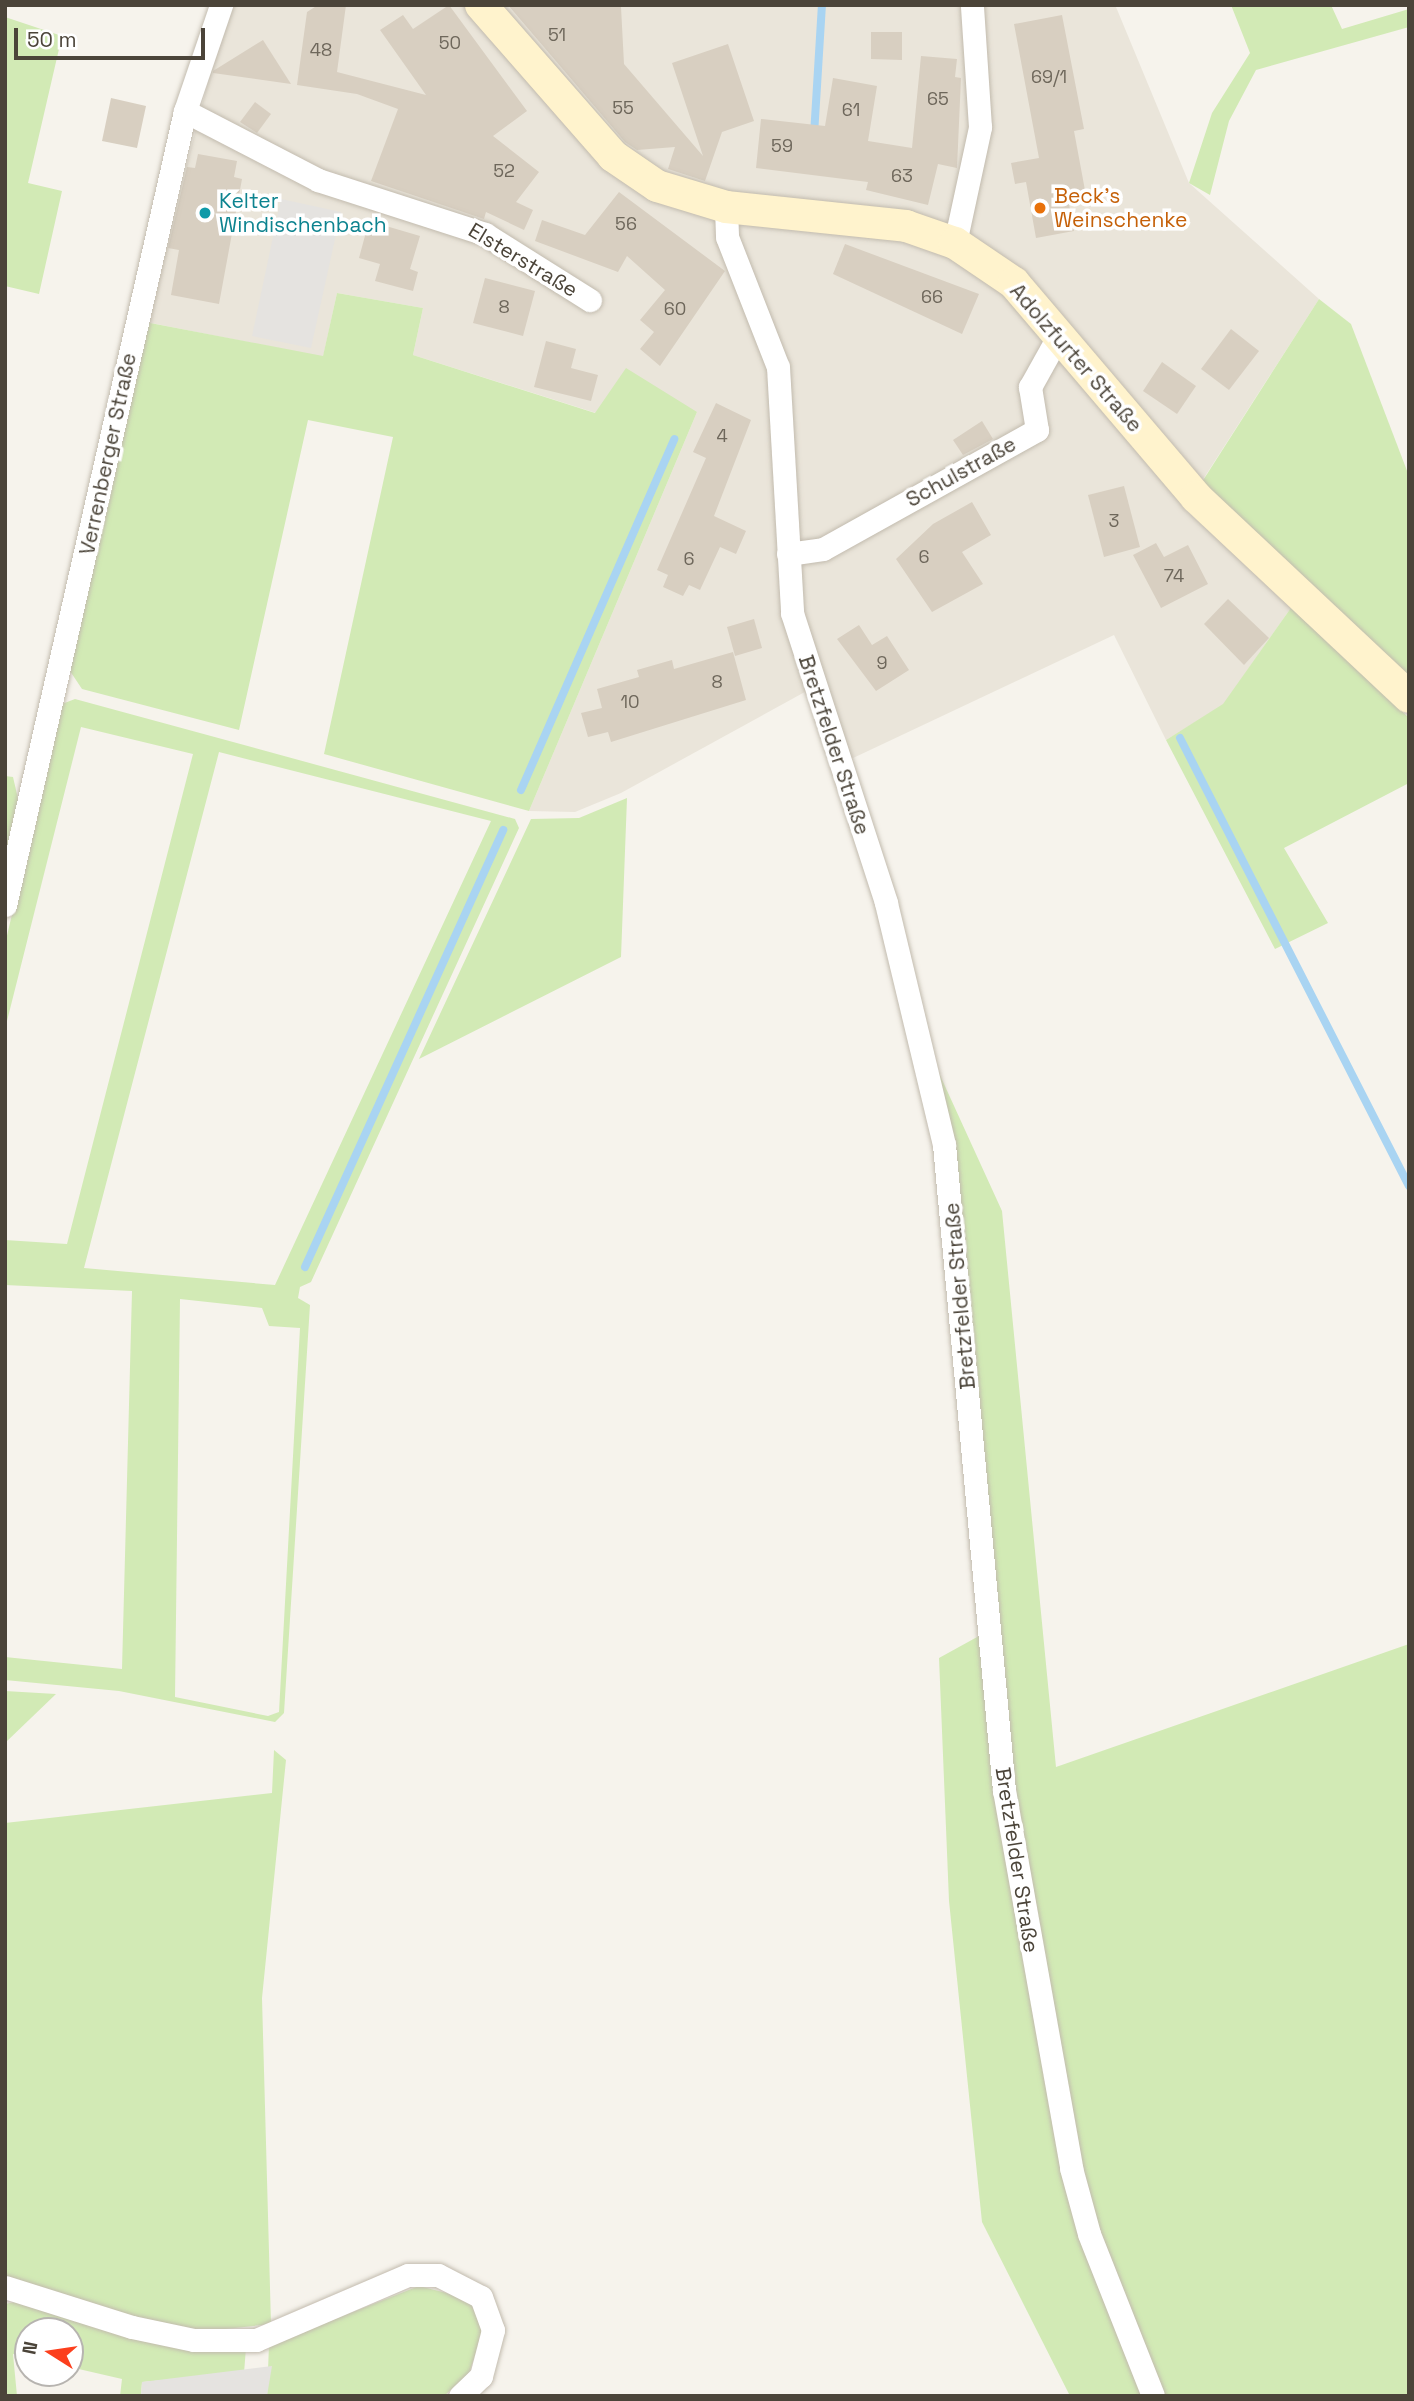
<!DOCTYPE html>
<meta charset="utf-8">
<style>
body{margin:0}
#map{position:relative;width:1414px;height:2401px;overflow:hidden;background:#f6f3ec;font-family:"Space Grotesk",sans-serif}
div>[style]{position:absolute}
.residential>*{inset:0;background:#eae5da}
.green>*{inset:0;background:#d2eab5}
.parking>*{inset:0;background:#e5e3e0}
.stream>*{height:8px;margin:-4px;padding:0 4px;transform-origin:4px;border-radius:4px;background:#a9d4f2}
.building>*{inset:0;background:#d8cfc1}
.roads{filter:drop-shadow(0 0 2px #c2bbae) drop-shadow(0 0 2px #c2bbae)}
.minor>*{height:23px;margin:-11.5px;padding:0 11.5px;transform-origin:11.5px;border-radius:11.5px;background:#fff}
.secondary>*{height:32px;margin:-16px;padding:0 16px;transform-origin:16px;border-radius:16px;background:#fff3cd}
.dots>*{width:19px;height:19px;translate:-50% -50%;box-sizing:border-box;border:4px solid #fff;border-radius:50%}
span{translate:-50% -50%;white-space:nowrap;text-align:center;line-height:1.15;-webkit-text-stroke:7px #fff;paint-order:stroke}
.number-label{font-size:18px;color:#6e675b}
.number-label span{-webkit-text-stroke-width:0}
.food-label{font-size:21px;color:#c56008}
.left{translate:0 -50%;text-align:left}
.culture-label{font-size:21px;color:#0d838f}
.street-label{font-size:21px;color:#4b4439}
.frame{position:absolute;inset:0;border:7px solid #4b4439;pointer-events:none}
.north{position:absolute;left:14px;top:2317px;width:70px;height:70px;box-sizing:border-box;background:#fff;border:2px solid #b7b4b0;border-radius:50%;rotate:282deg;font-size:19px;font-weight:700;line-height:28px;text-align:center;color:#4b4439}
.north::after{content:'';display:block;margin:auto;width:24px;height:32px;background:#fc3f1d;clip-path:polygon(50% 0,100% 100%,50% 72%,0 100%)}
.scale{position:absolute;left:14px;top:28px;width:191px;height:32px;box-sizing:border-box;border:4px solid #4b4439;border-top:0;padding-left:9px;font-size:21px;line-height:24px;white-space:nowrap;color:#4b4439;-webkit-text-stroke:5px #fff;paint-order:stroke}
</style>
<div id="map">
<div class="residential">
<i style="clip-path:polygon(228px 5px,1116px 7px,1189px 183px,1319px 299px,1184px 509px,1293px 605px,1223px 705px,1166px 740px,1114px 635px,851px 759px,823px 682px,621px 793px,575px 812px,529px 811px,697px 412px,596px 413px,413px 355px,423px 308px,337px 293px,323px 357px,146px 322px)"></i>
</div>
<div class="green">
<i style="clip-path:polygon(1231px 5px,1331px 5px,1342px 29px,1409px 9px,1409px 27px,1256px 70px,1229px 121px,1210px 195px,1189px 183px,1212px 113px,1250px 53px)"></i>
<i style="clip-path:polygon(5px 17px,62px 36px,28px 183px,62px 191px,39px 294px,5px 286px)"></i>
<i style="clip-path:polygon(337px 293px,423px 308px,413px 355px,595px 413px,626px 368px,697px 412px,529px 811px,324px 754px,393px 437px,308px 420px,239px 730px,82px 689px,70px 671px,145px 322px,323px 356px)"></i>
<i style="clip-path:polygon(1319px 299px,1351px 324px,1409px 476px,1409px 683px,1200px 485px)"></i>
<i style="clip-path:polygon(1293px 605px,1409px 718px,1409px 783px,1284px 848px,1328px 923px,1275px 949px,1166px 740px,1223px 704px)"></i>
<i style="clip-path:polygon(evenodd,75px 699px,515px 819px,519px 828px,311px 1282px,300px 1287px,298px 1298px,310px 1305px,284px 1713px,275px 1722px,119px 1691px,5px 1680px,5px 1657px,122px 1669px,132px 1291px,5px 1285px,5px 1240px,67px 1244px,193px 754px,81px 727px,5px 1029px,5px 944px,62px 704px,75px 699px,219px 752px,491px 821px,275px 1285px,84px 1268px,219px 752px,75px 699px,180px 1299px,262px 1308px,269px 1326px,300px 1328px,279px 1712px,268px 1716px,175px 1697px,180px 1299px)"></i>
<i style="clip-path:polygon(5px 776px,13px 777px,19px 803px,5px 862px)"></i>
<i style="clip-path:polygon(627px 798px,621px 957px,419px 1059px,531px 819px,579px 818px)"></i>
<i style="clip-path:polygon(923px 1038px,1002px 1211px,1056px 1767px,1409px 1644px,1409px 2396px,1070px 2396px,982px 2222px,949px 1901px,939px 1658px,988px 1631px)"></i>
<i style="clip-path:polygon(5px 1691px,56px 1694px,5px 1743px)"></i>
<i style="clip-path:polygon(274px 1750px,286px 1760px,262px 1998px,271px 2324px,188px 2333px,23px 2285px,5px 2276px,5px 1823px,272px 1793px)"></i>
<i style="clip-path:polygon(419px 2286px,466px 2298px,480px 2311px,484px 2329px,469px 2373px,444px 2396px,267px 2396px,269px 2345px)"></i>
<i style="clip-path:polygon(15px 2302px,246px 2348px,244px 2373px,142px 2382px,141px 2396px,120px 2396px,122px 2379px,70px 2367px,70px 2331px,28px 2331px,28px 2357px,13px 2354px,17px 2396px,5px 2396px,5px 2304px)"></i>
</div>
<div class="parking">
<i style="clip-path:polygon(281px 199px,341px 212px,311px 348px,252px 336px)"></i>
<i style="clip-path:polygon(272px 2366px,267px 2396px,141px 2396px,142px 2382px)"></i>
</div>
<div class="stream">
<i style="left:814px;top:135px;width:130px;rotate:-86.5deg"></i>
<i style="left:1180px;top:738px;width:503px;rotate:62.93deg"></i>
<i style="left:521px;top:790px;width:383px;rotate:-66.4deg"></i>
<i style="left:305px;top:1267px;width:480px;rotate:-65.6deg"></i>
</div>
<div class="building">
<i style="clip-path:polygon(318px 5px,346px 5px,337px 72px,426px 95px,380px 30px,403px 15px,413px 29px,449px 5px,527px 111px,493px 136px,539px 172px,516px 202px,533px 210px,524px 230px,486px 212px,484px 219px,371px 181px,398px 109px,357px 94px,297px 85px,307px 12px)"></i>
<i style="clip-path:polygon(508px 5px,621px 7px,624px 64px,703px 156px,672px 63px,728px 44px,754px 121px,722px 132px,705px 181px,668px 169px,675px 147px,637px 150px,625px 142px)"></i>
<i style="clip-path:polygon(1062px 15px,1084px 129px,1074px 131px,1087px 201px,1069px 204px,1074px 231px,1036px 238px,1026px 182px,1015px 184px,1011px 163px,1039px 158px,1014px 24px)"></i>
<i style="clip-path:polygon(871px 32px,902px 32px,902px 60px,871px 59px)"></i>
<i style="clip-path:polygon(263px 40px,291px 84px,213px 73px,213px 71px)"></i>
<i style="clip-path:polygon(921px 56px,957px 59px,955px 77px,961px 78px,957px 168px,938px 164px,928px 205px,866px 190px,868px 182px,756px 168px,761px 119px,825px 126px,833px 78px,877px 86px,868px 141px,912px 148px)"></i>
<i style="clip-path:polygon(111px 98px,146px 106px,137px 148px,102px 141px)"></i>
<i style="clip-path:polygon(255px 102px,271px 114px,257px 133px,240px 122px)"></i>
<i style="clip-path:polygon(198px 154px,237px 161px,234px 177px,242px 179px,219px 304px,171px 295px,179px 250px,168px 248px,187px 167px,195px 168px)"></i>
<i style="clip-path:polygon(619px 192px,725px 271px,660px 366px,640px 349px,654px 332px,640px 320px,665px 290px,627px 256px,618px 272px,535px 241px,542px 220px,585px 235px)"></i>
<i style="clip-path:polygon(369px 221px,420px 236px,410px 269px,418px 272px,413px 291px,375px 281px,380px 264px,359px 258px)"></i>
<i style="clip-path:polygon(845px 244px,979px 294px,962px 334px,833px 274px)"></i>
<i style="clip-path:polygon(485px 278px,535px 291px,523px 336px,473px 323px)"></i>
<i style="clip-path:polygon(1231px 329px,1259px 351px,1229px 390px,1201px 369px)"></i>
<i style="clip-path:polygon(546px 341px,576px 349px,571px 368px,598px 375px,591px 401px,534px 387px)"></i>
<i style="clip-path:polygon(1162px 362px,1196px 386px,1177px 414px,1143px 391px)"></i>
<i style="clip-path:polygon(716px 403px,751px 420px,714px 516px,746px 531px,736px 554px,720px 547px,700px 590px,689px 585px,683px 596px,663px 587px,668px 575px,657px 570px,706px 458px,693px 452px)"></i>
<i style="clip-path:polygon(982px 421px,993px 439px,963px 455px,953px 440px)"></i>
<i style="clip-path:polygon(1124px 486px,1140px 547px,1104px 557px,1088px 495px)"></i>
<i style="clip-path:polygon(972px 502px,991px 535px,962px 552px,983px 584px,932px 612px,896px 559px,933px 524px)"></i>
<i style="clip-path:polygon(1156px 543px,1164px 557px,1188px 545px,1208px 584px,1161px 608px,1133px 555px)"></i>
<i style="clip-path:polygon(1228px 599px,1269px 638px,1244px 665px,1204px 624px)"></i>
<i style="clip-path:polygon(754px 619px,762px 648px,735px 656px,727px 627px)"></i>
<i style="clip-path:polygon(859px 625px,872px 645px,887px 636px,909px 670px,876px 691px,837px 639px)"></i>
<i style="clip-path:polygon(733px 652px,746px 700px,611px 742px,608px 732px,588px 737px,581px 713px,602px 708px,597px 689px,639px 677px,637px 670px,672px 660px,674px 669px)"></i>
</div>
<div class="roads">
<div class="minor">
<i style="left:185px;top:111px;width:150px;rotate:27.4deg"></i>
<i style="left:318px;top:180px;width:176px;rotate:17.9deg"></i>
<i style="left:485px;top:234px;width:124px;rotate:32.2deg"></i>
<i style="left:726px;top:207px;width:30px;rotate:88deg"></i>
<i style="left:727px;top:237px;width:140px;rotate:68.6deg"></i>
<i style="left:778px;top:367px;width:246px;rotate:86.7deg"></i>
<i style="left:792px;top:613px;width:305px;rotate:72deg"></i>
<i style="left:886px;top:903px;width:249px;rotate:76.5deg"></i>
<i style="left:944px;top:1145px;width:648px;rotate:84.69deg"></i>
<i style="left:1004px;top:1790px;width:384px;rotate:79.9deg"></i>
<i style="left:1071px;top:2168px;width:68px;rotate:74.7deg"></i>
<i style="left:1089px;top:2234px;width:174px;rotate:68.4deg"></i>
<i style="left:955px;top:243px;width:119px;rotate:-77.8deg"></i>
<i style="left:980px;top:127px;width:122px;rotate:-93.8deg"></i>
<i style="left:788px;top:554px;width:35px;rotate:-8deg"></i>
<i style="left:823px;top:549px;width:245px;rotate:-29.1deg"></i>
<i style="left:1037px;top:430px;width:44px;rotate:-99.2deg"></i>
<i style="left:1030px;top:387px;width:62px;rotate:-60.9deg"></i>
<i style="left:5px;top:905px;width:814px;rotate:-77.23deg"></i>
<i style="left:185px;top:111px;width:112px;rotate:-71.2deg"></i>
<i style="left:5px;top:2287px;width:133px;rotate:17.5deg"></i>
<i style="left:132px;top:2327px;width:63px;rotate:11.8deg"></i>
<i style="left:194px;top:2340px;width:62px"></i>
<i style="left:256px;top:2340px;width:165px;rotate:-23.2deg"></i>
<i style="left:408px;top:2275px;width:30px"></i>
<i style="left:438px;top:2275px;width:48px;rotate:27.1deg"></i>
<i style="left:481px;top:2297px;width:35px;rotate:70deg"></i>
<i style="left:493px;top:2330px;width:48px;rotate:104.6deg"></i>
<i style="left:481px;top:2376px;width:29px;rotate:136deg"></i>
</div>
<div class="secondary">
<i style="left:481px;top:5px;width:201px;rotate:48.8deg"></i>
<i style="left:613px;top:156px;width:53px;rotate:34.3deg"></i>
<i style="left:657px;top:186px;width:72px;rotate:16.9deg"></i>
<i style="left:726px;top:207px;width:181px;rotate:6deg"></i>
<i style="left:906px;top:226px;width:52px;rotate:19.1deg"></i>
<i style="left:955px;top:243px;width:71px;rotate:34.1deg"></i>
<i style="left:1014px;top:283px;width:281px;rotate:49.6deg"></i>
<i style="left:1196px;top:497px;width:292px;rotate:43.2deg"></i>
</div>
</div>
<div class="dots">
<i style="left:1040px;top:208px;background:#e8710a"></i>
<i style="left:205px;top:213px;background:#0f9aa8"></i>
</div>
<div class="number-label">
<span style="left:557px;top:35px">51</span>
<span style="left:450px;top:43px">50</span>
<span style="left:321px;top:50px">48</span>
<span style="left:1049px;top:77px">69/1</span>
<span style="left:938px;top:99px">65</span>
<span style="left:623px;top:108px">55</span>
<span style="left:851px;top:110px">61</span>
<span style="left:782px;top:146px">59</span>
<span style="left:504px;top:171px">52</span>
<span style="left:902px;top:176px">63</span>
<span style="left:626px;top:224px">56</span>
<span style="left:932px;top:297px">66</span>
<span style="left:504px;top:307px">8</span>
<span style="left:675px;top:309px">60</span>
<span style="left:722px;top:436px">4</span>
<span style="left:1114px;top:521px">3</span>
<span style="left:924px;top:557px">6</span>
<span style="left:689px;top:559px">6</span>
<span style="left:1174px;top:576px">74</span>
<span style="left:882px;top:663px">9</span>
<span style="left:717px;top:682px">8</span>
<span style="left:630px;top:702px">10</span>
</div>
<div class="food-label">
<span class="left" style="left:1054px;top:208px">Beck's<br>Weinschenke</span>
</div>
<div class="culture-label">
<span class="left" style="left:219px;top:213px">Kelter<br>Windischenbach</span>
</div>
<div class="street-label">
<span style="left:523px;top:260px;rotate:31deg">Elsterstraße</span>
<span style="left:1076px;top:358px;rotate:49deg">Adolzfurter Straße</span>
<span style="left:108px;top:454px;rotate:-78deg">Verrenberger Straße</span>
<span style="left:961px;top:472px;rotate:-29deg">Schulstraße</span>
<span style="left:834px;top:745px;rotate:72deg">Bretzfelder Straße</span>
<span style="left:960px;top:1296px;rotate:-95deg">Bretzfelder Straße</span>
<span style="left:1017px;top:1860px;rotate:81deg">Bretzfelder Straße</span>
</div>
<div class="frame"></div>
<div class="north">N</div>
<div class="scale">50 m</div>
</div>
